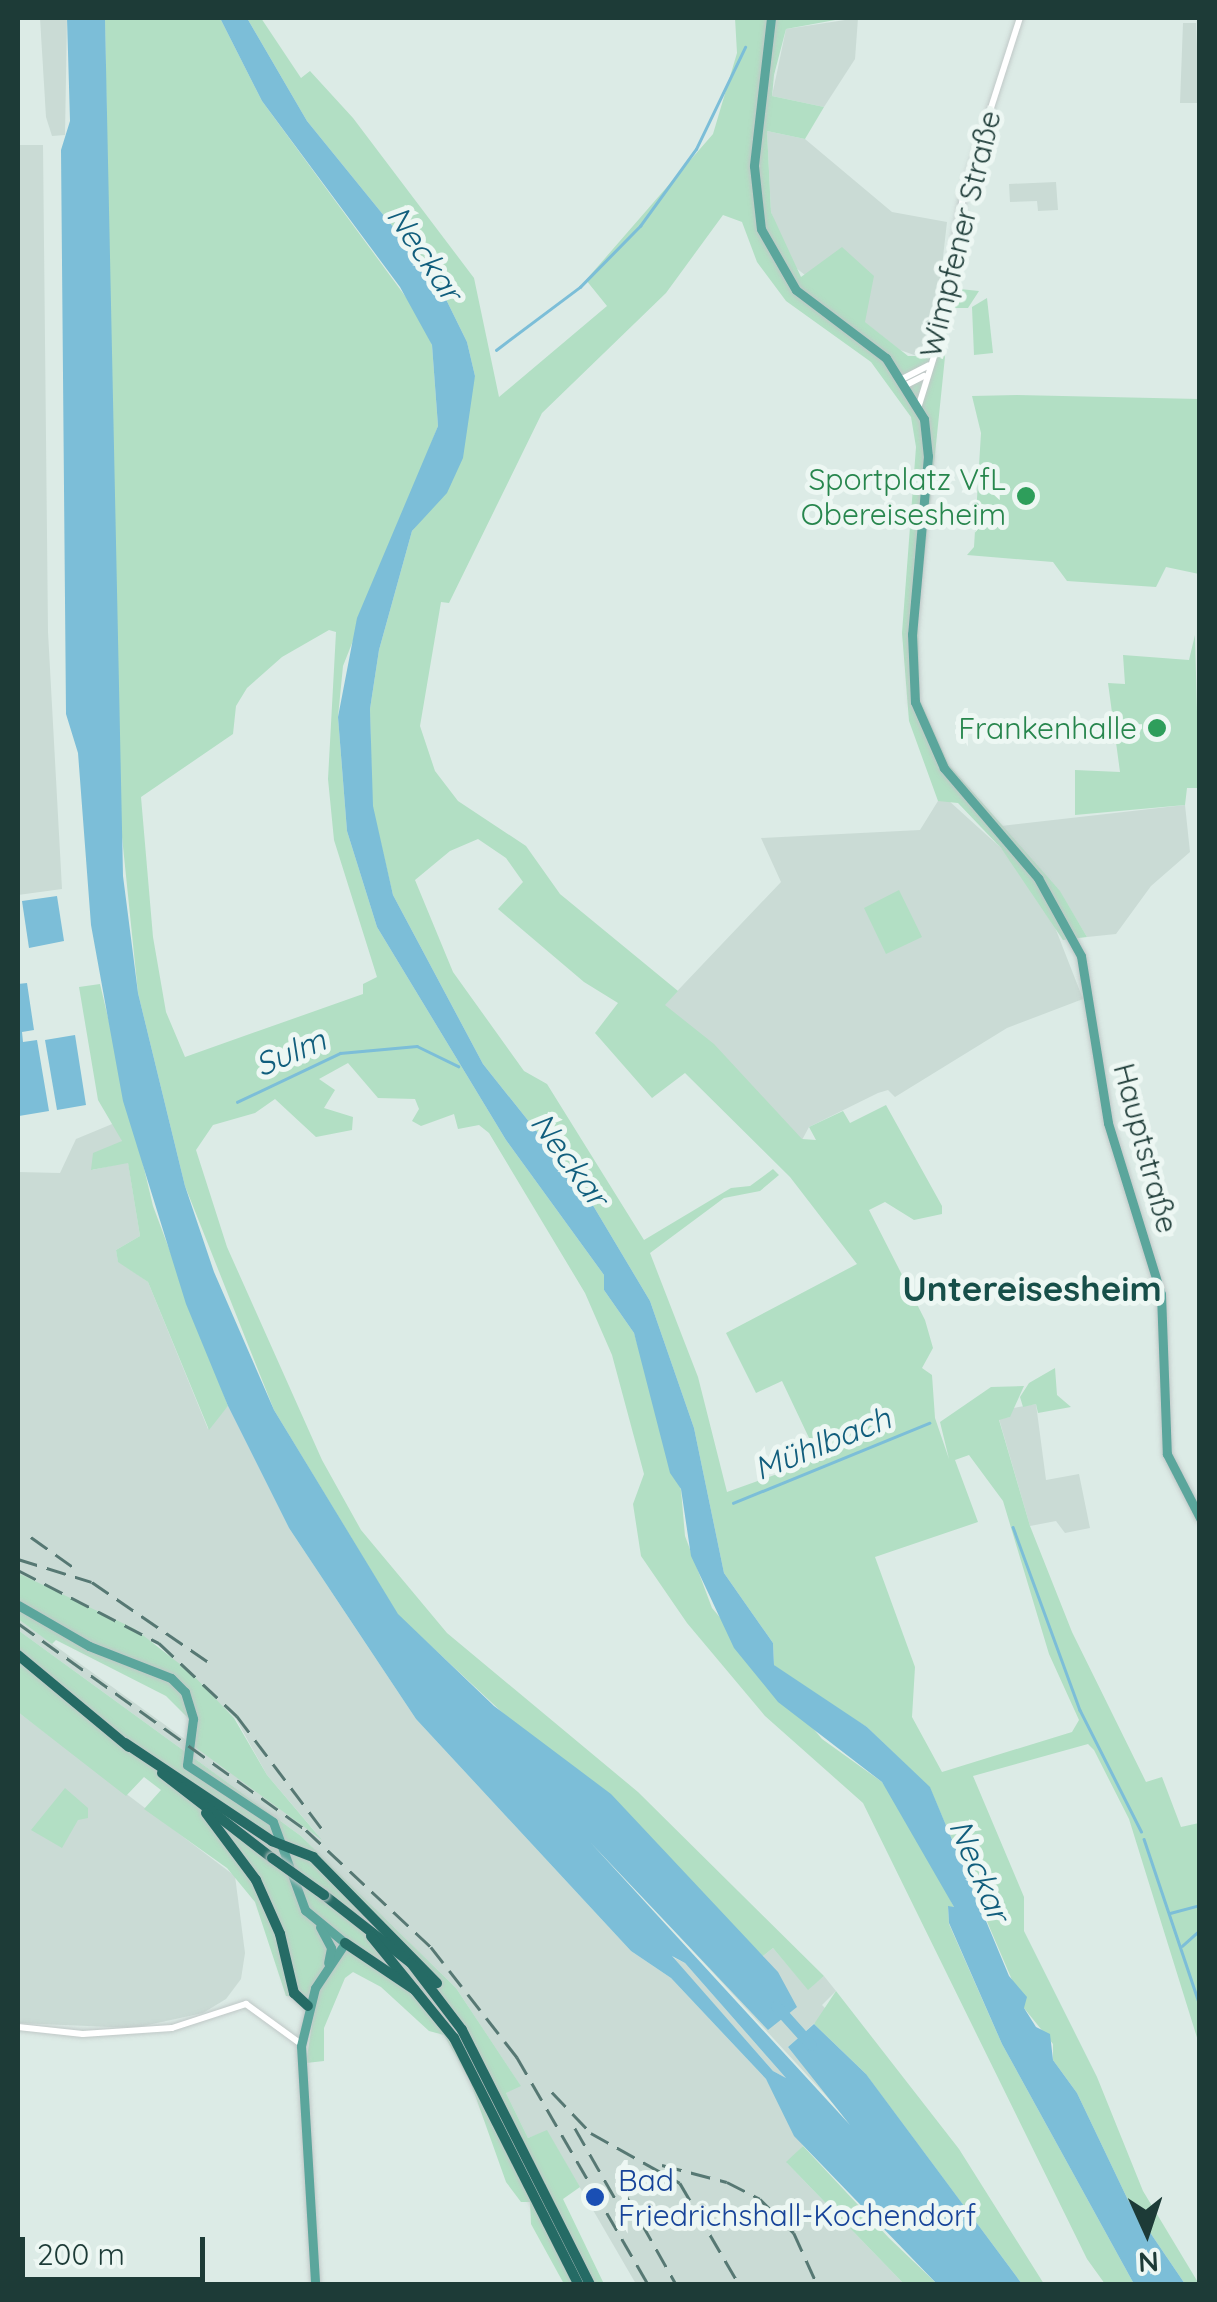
<!DOCTYPE html>
<meta charset="utf-8">
<style>
body{margin:0}
#map{position:relative;width:1217px;height:2302px;overflow:hidden;background:#dcebe6;font-family:Quicksand,sans-serif}
div>[style]{position:absolute}
.built>*{inset:0;background:#cadbd5}
.green>*{inset:0;background:#b2dfc4}
.water>*{inset:0;background:#7cbed8}
.stream>*{height:2.5px;margin:-1.25px;padding:0 1.25px;transform-origin:1.25px;border-radius:1.25px;background:#7cbed8}
.river>*{height:11px;margin:-5.5px;padding:0 5.5px;transform-origin:5.5px;border-radius:5.5px;background:#7cbed8}
.roads{filter:drop-shadow(0 0 2px #c0c8c7) drop-shadow(0 0 2px #c0c8c7)}
.minor>*{height:6px;margin:-3px;padding:0 3px;transform-origin:3px;border-radius:3px;background:#fff}
.major>*{height:9px;margin:-4.5px;padding:0 4.5px;transform-origin:4.5px;border-radius:4.5px;background:#5ba69c}
.highway>*{height:10px;margin:-5px;padding:0 5px;transform-origin:5px;border-radius:5px;background:#256b65}
.rail>*{height:2.5px;margin-top:-1.25px;transform-origin:0;background:repeating-linear-gradient(90deg,#567873 0 20px,transparent 0 30px)}
.bridges{filter:drop-shadow(0 0 2px #c0c8c7) drop-shadow(0 0 2px #c0c8c7)}
.highway-bridge>*{height:10px;margin:-5px;padding:0 5px;transform-origin:5px;border-radius:5px;background:#256b65}
.dots>*{width:28px;height:28px;translate:-50% -50%;box-sizing:border-box;border:5px solid #edf7f3;border-radius:50%}
span{translate:-50% -50%;white-space:nowrap;text-align:center;line-height:1.15;-webkit-text-stroke:10px #edf7f3;paint-order:stroke}
.street-label{font-size:30px;color:#1d3b37}
.leisure-label{font-size:30px;color:#27864d}
.right{translate:-100% -50%;text-align:right}
.transit-label{font-size:30px;color:#164399}
.left{translate:0 -50%;text-align:left}
.water-label{font-size:32px;color:#115e7d;font-style:italic}
.quarter-label{font-size:35px;color:#174f49;font-weight:700}
.frame{position:absolute;inset:0;border:20px solid #1d3b37;pointer-events:none}
.north{position:absolute;left:1097px;top:2182px;width:100px;height:100px;-webkit-text-stroke:8px #edf7f3;paint-order:stroke;rotate:177deg;font-size:28px;font-weight:700;line-height:40px;text-align:center;color:#1d3b37}
.north::after{content:'';display:block;margin:auto;width:35px;height:45px;background:#1d3b37;clip-path:polygon(50% 0,100% 100%,50% 72%,0 100%)}
.scale{position:absolute;left:20px;top:2237px;width:185px;height:45px;box-sizing:border-box;border:5px solid #1d3b37;border-top:0;padding-left:12px;font-size:30px;line-height:35px;white-space:nowrap;color:#1d3b37;-webkit-text-stroke:8px #edf7f3;paint-order:stroke}
</style>
<div id="map">
<div class="built">
<i style="clip-path:polygon(40px 18px,67px 18px,65px 135px,52px 136px,46px 117px)"></i>
<i style="clip-path:polygon(858px 18px,855px 59px,824px 107px,772px 96px,786px 29px)"></i>
<i style="clip-path:polygon(1196px 18px,1199px 103px,1180px 103px,1183px 23px,1196px 23px)"></i>
<i style="clip-path:polygon(767px 131px,805px 139px,892px 212px,947px 222px,935px 327px,917px 356px,900px 350px,791px 264px,771px 212px)"></i>
<i style="clip-path:polygon(18px 145px,43px 145px,48px 632px,62px 889px,18px 895px)"></i>
<i style="clip-path:polygon(1056px 182px,1058px 210px,1038px 211px,1037px 201px,1010px 202px,1009px 184px)"></i>
<i style="clip-path:polygon(948px 800px,1001px 848px,1049px 912px,1083px 999px,1007px 1028px,895px 1097px,888px 1090px,878px 1093px,809px 1127px,802px 1140px,664px 1005px,781px 882px,761px 838px,920px 830px,938px 801px)"></i>
<i style="clip-path:polygon(1185px 805px,1190px 852px,1151px 886px,1116px 934px,1087px 937px,1060px 892px,1001px 826px)"></i>
<i style="clip-path:polygon(117px 1122px,122px 1141px,92px 1170px,128px 1162px,140px 1236px,116px 1250px,118px 1261px,148px 1282px,208px 1429px,228px 1406px,289px 1528px,416px 1719px,631px 1951px,671px 1978px,766px 2079px,803px 2146px,787px 2163px,904px 2284px,636px 2284px,547px 2131px,528px 2138px,506px 2093px,520px 2085px,456px 1988px,301px 1836px,18px 1630px,18px 1619px,318px 1835px,267px 1775px,236px 1719px,158px 1645px,18px 1573px,18px 1172px,60px 1173px,76px 1139px)"></i>
<i style="clip-path:polygon(1036px 1404px,1046px 1480px,1079px 1474px,1090px 1528px,1065px 1533px,1056px 1521px,1030px 1526px,999px 1419px,1010px 1417px,1008px 1409px)"></i>
<i style="clip-path:polygon(18px 1712px,235px 1876px,245px 1953px,241px 1979px,226px 1999px,203px 2013px,134px 2028px,18px 2023px)"></i>
<i style="clip-path:polygon(592px 1841px,711px 1964px,793px 2003px,763px 1956px,773px 1948px,808px 1989px,824px 1976px,836px 1991px,822px 2005px,828px 2011px,788px 2047px,852px 2124px)"></i>
<i style="clip-path:polygon(672px 1957px,685px 1963px,786px 2078px,773px 2071px)"></i>
</div>
<div class="green">
<i style="clip-path:polygon(evenodd,105px 18px,220px 18px,262px 101px,419px 315px,432px 345px,438px 426px,343px 666px,338px 717px,347px 831px,377px 927px,506px 1140px,604px 1275px,604px 1290px,634px 1333px,681px 1490px,685px 1536px,712px 1608px,822px 1739px,882px 1782px,915px 1831px,954px 1907px,948px 1907px,949px 1924px,1002px 2044px,1134px 2284px,1105px 2284px,1087px 2259px,863px 1803px,765px 1716px,687px 1623px,641px 1556px,633px 1504px,644px 1474px,612px 1355px,585px 1293px,489px 1133px,479px 1125px,458px 1129px,454px 1114px,421px 1126px,412px 1121px,419px 1109px,415px 1099px,378px 1098px,348px 1063px,319px 1079px,335px 1090px,324px 1108px,353px 1117px,352px 1130px,316px 1137px,275px 1099px,255px 1113px,213px 1125px,196px 1150px,227px 1247px,322px 1460px,361px 1530px,447px 1633px,638px 1792px,824px 1976px,808px 1990px,773px 1948px,763px 1956px,398px 1615px,274px 1410px,185px 1186px,138px 993px,117px 788px,105px 18px,329px 630px,336px 632px,328px 779px,334px 840px,377px 977px,363px 984px,363px 994px,185px 1057px,166px 1012px,153px 937px,141px 797px,233px 734px,236px 706px,247px 688px,282px 657px,329px 630px)"></i>
<i style="clip-path:polygon(evenodd,247px 18px,261px 18px,301px 78px,310px 71px,353px 118px,474px 278px,499px 397px,607px 306px,586px 280px,713px 134px,737px 53px,735px 18px,846px 18px,786px 29px,774px 75px,772px 96px,824px 107px,805px 139px,767px 131px,771px 212px,801px 277px,842px 247px,874px 276px,865px 322px,908px 356px,917px 356px,935px 327px,935px 362px,950px 288px,979px 291px,968px 308px,950px 308px,918px 620px,920px 700px,949px 765px,1060px 891px,1087px 937px,1063px 940px,1001px 848px,958px 803px,938px 801px,909px 721px,902px 633px,916px 447px,911px 417px,871px 362px,786px 301px,757px 262px,742px 222px,723px 215px,666px 293px,542px 413px,449px 603px,441px 602px,420px 726px,435px 771px,458px 801px,526px 846px,560px 894px,678px 991px,665px 1005px,714px 1044px,802px 1139px,816px 1140px,809px 1127px,843px 1111px,850px 1123px,886px 1105px,942px 1206px,942px 1214px,914px 1220px,885px 1202px,869px 1210px,925px 1320px,933px 1348px,922px 1368px,932px 1375px,935px 1418px,949px 1459px,940px 1422px,991px 1387px,1024px 1386px,1010px 1417px,999px 1420px,1030px 1526px,1072px 1632px,1146px 1782px,1162px 1777px,1181px 1827px,1199px 1823px,1199px 2044px,1129px 1819px,1094px 1750px,1088px 1744px,973px 1776px,1024px 1897px,1024px 1931px,1097px 2077px,1143px 2191px,1199px 2284px,1185px 2284px,1128px 2200px,1077px 2093px,1053px 2060px,1053px 2044px,1024px 2008px,930px 1788px,867px 1727px,783px 1677px,774px 1665px,773px 1643px,724px 1573px,694px 1428px,650px 1301px,585px 1192px,483px 1064px,393px 895px,372px 806px,370px 709px,379px 650px,412px 531px,423px 518px,475px 376px,467px 342px,437px 281px,307px 121px,247px 18px,478px 839px,506px 858px,523px 882px,498px 909px,584px 982px,618px 1003px,595px 1033px,652px 1098px,685px 1073px,790px 1177px,857px 1264px,726px 1333px,756px 1393px,782px 1381px,819px 1459px,727px 1492px,698px 1377px,650px 1253px,724px 1198px,760px 1191px,779px 1175px,773px 1169px,750px 1186px,731px 1188px,644px 1240px,547px 1084px,524px 1071px,453px 972px,415px 880px,450px 851px,478px 839px,247px 18px,969px 1455px,1003px 1501px,1049px 1654px,1079px 1720px,1072px 1732px,942px 1772px,912px 1717px,915px 1667px,875px 1557px,978px 1522px,955px 1460px,969px 1455px)"></i>
<i style="clip-path:polygon(987px 298px,993px 353px,974px 355px,972px 307px)"></i>
<i style="clip-path:polygon(1017px 395px,1199px 399px,1199px 574px,1166px 567px,1156px 587px,1067px 581px,1053px 562px,967px 555px,974px 547px,981px 433px,972px 396px)"></i>
<i style="clip-path:polygon(1195px 635px,1199px 788px,1187px 788px,1185px 805px,1075px 815px,1075px 770px,1120px 772px,1108px 683px,1125px 684px,1123px 655px,1189px 660px)"></i>
<i style="clip-path:polygon(899px 890px,922px 937px,886px 954px,864px 908px)"></i>
<i style="clip-path:polygon(100px 984px,153px 1206px,228px 1406px,209px 1430px,148px 1282px,118px 1262px,116px 1250px,140px 1236px,128px 1163px,91px 1170px,93px 1153px,122px 1141px,98px 1100px,79px 987px)"></i>
<i style="clip-path:polygon(1055px 1368px,1057px 1395px,1071px 1407px,1038px 1413px,1036px 1404px,1023px 1407px,1020px 1397px,1029px 1383px)"></i>
<i style="clip-path:polygon(18px 1573px,135px 1629px,190px 1672px,234px 1718px,267px 1775px,322px 1840px,188px 1742px,189px 1719px,166px 1696px,56px 1640px,52px 1644px,18px 1619px)"></i>
<i style="clip-path:polygon(18px 1630px,301px 1836px,456px 1988px,521px 2086px,506px 2093px,528px 2138px,547px 2130px,580px 2187px,563px 2199px,604px 2284px,564px 2284px,531px 2224px,530px 2202px,521px 2202px,506px 2182px,470px 2081px,444px 2035px,429px 2031px,381px 1987px,353px 1972px,345px 1978px,324px 2028px,324px 2061px,306px 2063px,316px 1999px,286px 1996px,255px 1902px,227px 1868px,144px 1809px,161px 1790px,144px 1777px,126px 1796px,18px 1712px)"></i>
<i style="clip-path:polygon(65px 1788px,88px 1808px,88px 1818px,78px 1820px,62px 1848px,31px 1830px)"></i>
<i style="clip-path:polygon(836px 1991px,959px 2149px,1044px 2284px,1022px 2284px,865px 2073px,814px 2024px)"></i>
<i style="clip-path:polygon(803px 2146px,889px 2238px,937px 2284px,904px 2284px,786px 2162px)"></i>
</div>
<div class="water">
<i style="clip-path:polygon(evenodd,67px 18px,105px 18px,123px 876px,138px 993px,185px 1186px,214px 1272px,274px 1410px,398px 1614px,494px 1706px,611px 1794px,778px 1972px,797px 2007px,768px 2030px,590px 1842px,850px 2125px,788px 2047px,814px 2024px,866px 2074px,1022px 2284px,937px 2284px,794px 2136px,766px 2079px,671px 1978px,631px 1951px,416px 1719px,289px 1528px,228px 1406px,186px 1304px,123px 1101px,91px 925px,78px 753px,66px 714px,61px 150px,70px 121px,67px 18px,672px 1956px,685px 1963px,786px 2078px,773px 2071px,672px 1956px)"></i>
<i style="clip-path:polygon(220px 18px,247px 18px,307px 121px,437px 281px,467px 342px,475px 376px,463px 458px,447px 493px,412px 531px,379px 650px,370px 709px,373px 806px,393px 895px,483px 1064px,585px 1192px,650px 1301px,694px 1428px,724px 1573px,773px 1643px,774px 1665px,867px 1727px,930px 1787px,1009px 1976px,1027px 1997px,1024px 2008px,1036px 2027px,1050px 2034px,1053px 2060px,1077px 2093px,1128px 2200px,1185px 2284px,1134px 2284px,1002px 2044px,949px 1923px,948px 1906px,954px 1907px,882px 1782px,778px 1702px,734px 1648px,691px 1556px,681px 1489px,670px 1473px,634px 1333px,604px 1290px,604px 1275px,506px 1140px,377px 927px,347px 831px,338px 717px,357px 618px,438px 426px,432px 345px,400px 287px,262px 101px)"></i>
<i style="clip-path:polygon(57px 896px,64px 941px,29px 948px,22px 901px)"></i>
<i style="clip-path:polygon(27px 983px,34px 1030px,22px 1032px,23px 1042px,37px 1040px,49px 1111px,19px 1116px,18px 984px)"></i>
<i style="clip-path:polygon(75px 1035px,86px 1105px,57px 1110px,45px 1040px)"></i>
</div>
<div class="stream">
<i style="left:496px;top:350px;width:105px;rotate:-36.9deg"></i>
<i style="left:580px;top:287px;width:86px;rotate:-45.5deg"></i>
<i style="left:640px;top:226px;width:95px;rotate:-54deg"></i>
<i style="left:696px;top:149px;width:113px;rotate:-64.3deg"></i>
<i style="left:237px;top:1102px;width:114px;rotate:-25.4deg"></i>
<i style="left:340px;top:1053px;width:77px;rotate:-5.2deg"></i>
<i style="left:417px;top:1046px;width:46px;rotate:26deg"></i>
<i style="left:733px;top:1503px;width:212px;rotate:-22.2deg"></i>
<i style="left:1013px;top:1527px;width:195px;rotate:69.9deg"></i>
<i style="left:1080px;top:1710px;width:136px;rotate:63.2deg"></i>
<i style="left:1144px;top:1839px;width:175px;rotate:71.4deg"></i>
<i style="left:1170px;top:1913px;width:31px;rotate:-15deg"></i>
<i style="left:1182px;top:1946px;width:24px;rotate:-42deg"></i>
</div>
<div class="river">
<i style="left:776px;top:2006px;width:52px;rotate:48.1deg"></i>
</div>
<div class="roads">
<div class="minor">
<i style="left:904px;top:378px;width:28px;rotate:-27deg"></i>
<i style="left:908px;top:384px;width:18px;rotate:-27deg"></i>
<i style="left:919px;top:405px;width:58px;rotate:-72.8deg"></i>
<i style="left:936px;top:350px;width:160px;rotate:-80deg"></i>
<i style="left:964px;top:192px;width:183px;rotate:-72.2deg"></i>
<i style="left:18px;top:2027px;width:65px;rotate:6.1deg"></i>
<i style="left:83px;top:2034px;width:89px;rotate:-3.9deg"></i>
<i style="left:172px;top:2028px;width:78px;rotate:-18deg"></i>
<i style="left:246px;top:2004px;width:68px;rotate:36deg"></i>
</div>
<div class="major">
<i style="left:771px;top:18px;width:149px;rotate:96.6deg"></i>
<i style="left:754px;top:166px;width:63px;rotate:83.7deg"></i>
<i style="left:761px;top:229px;width:70px;rotate:60.2deg"></i>
<i style="left:796px;top:290px;width:113px;rotate:37.1deg"></i>
<i style="left:886px;top:358px;width:72px;rotate:58.1deg"></i>
<i style="left:924px;top:419px;width:37px;rotate:84deg"></i>
<i style="left:928px;top:456px;width:179px;rotate:95.1deg"></i>
<i style="left:912px;top:634px;width:68px;rotate:87.5deg"></i>
<i style="left:915px;top:702px;width:72px;rotate:66.3deg"></i>
<i style="left:944px;top:768px;width:145px;rotate:49.5deg"></i>
<i style="left:1038px;top:878px;width:89px;rotate:61.1deg"></i>
<i style="left:1081px;top:956px;width:169px;rotate:80.8deg"></i>
<i style="left:1108px;top:1123px;width:179px;rotate:72.8deg"></i>
<i style="left:1161px;top:1294px;width:160px;rotate:87.9deg"></i>
<i style="left:1167px;top:1454px;width:72px;rotate:62.7deg"></i>
<i style="left:18px;top:1605px;width:82px;rotate:30deg"></i>
<i style="left:89px;top:1646px;width:88px;rotate:21.3deg"></i>
<i style="left:171px;top:1678px;width:20px;rotate:45deg"></i>
<i style="left:185px;top:1692px;width:28px;rotate:73deg"></i>
<i style="left:193px;top:1719px;width:46px;rotate:97.4deg"></i>
<i style="left:187px;top:1765px;width:103px;rotate:33.5deg"></i>
<i style="left:273px;top:1822px;width:94px;rotate:70deg"></i>
<i style="left:305px;top:1910px;width:52px;rotate:39.5deg"></i>
<i style="left:345px;top:1943px;width:54px;rotate:123.7deg"></i>
<i style="left:315px;top:1988px;width:60px;rotate:103.6deg"></i>
<i style="left:301px;top:2046px;width:238px;rotate:86.6deg"></i>
<i style="left:320px;top:1927px;width:24px;rotate:62deg"></i>
<i style="left:331px;top:1948px;width:15px;rotate:101deg"></i>
</div>
<div class="highway">
<i style="left:18px;top:1655px;width:144px;rotate:39.7deg"></i>
<i style="left:125px;top:1743px;width:177px;rotate:33.7deg"></i>
<i style="left:272px;top:1841px;width:44px;rotate:21.3deg"></i>
<i style="left:313px;top:1857px;width:177px;rotate:45.5deg"></i>
<i style="left:162px;top:1773px;width:139px;rotate:37.7deg"></i>
<i style="left:206px;top:1813px;width:84px;rotate:53.3deg"></i>
<i style="left:256px;top:1880px;width:59px;rotate:66deg"></i>
<i style="left:280px;top:1934px;width:61px;rotate:76.7deg"></i>
<i style="left:294px;top:1993px;width:19px;rotate:43deg"></i>
<i style="left:324px;top:1895px;width:110px;rotate:38deg"></i>
<i style="left:411px;top:1963px;width:84px;rotate:52.7deg"></i>
<i style="left:462px;top:2030px;width:284px;rotate:63.3deg"></i>
<i style="left:371px;top:1936px;width:132px;rotate:50.9deg"></i>
<i style="left:454px;top:2038px;width:275px;rotate:63.2deg"></i>
<i style="left:345px;top:1943px;width:84px;rotate:33.9deg"></i>
</div>
</div>
<div class="rail">
<i style="left:31px;top:1537px;width:52px;rotate:35.5deg"></i>
<i style="left:18px;top:1559px;width:77px;rotate:17.3deg"></i>
<i style="left:92px;top:1582px;width:140px;rotate:34.5deg"></i>
<i style="left:18px;top:1570px;width:159px;rotate:27.4deg"></i>
<i style="left:159px;top:1643px;width:107px;rotate:43.1deg"></i>
<i style="left:237px;top:1716px;width:143px;rotate:53deg"></i>
<i style="left:18px;top:1623px;width:355px;rotate:35.7deg"></i>
<i style="left:306px;top:1830px;width:171px;rotate:43.1deg"></i>
<i style="left:431px;top:1947px;width:140px;rotate:52deg"></i>
<i style="left:517px;top:2057px;width:262px;rotate:60deg"></i>
<i style="left:552px;top:2092px;width:57px;rotate:46.4deg"></i>
<i style="left:591px;top:2133px;width:102px;rotate:29.3deg"></i>
<i style="left:680px;top:2183px;width:117px;rotate:59.7deg"></i>
<i style="left:575px;top:2128px;width:105px;rotate:60.3deg"></i>
<i style="left:662px;top:2165px;width:67px;rotate:14.7deg"></i>
<i style="left:727px;top:2182px;width:37px;rotate:27deg"></i>
<i style="left:760px;top:2199px;width:48px;rotate:45deg"></i>
<i style="left:794px;top:2233px;width:56px;rotate:65.7deg"></i>
<i style="left:627px;top:2197px;width:100px;rotate:60.6deg"></i>
</div>
<div class="bridges">
<div class="highway-bridge">
<i style="left:272px;top:1858px;width:64px;rotate:35.4deg"></i>
</div>
</div>
<div class="dots">
<i style="left:1026px;top:496px;background:#2e9e5b"></i>
<i style="left:1157px;top:728px;background:#2e9e5b"></i>
<i style="left:595px;top:2197px;background:#1a4fb4"></i>
</div>
<div class="street-label">
<span style="left:960px;top:234px;rotate:-76deg">Wimpfener Straße</span>
<span style="left:1146px;top:1148px;rotate:75deg">Hauptstraße</span>
</div>
<div class="leisure-label">
<span class="right" style="left:1006px;top:496px">Sportplatz VfL<br>Obereisesheim</span>
<span class="right" style="left:1137px;top:728px">Frankenhalle</span>
</div>
<div class="transit-label">
<span class="left" style="left:618px;top:2197px">Bad<br>Friedrichshall-Kochendorf</span>
</div>
<div class="water-label">
<span style="left:425px;top:253px;rotate:56deg">Neckar</span>
<span style="left:290px;top:1052px;rotate:-23deg">Sulm</span>
<span style="left:570px;top:1159px;rotate:54deg">Neckar</span>
<span style="left:822px;top:1443px;rotate:-22deg">Mühlbach</span>
<span style="left:980px;top:1870px;rotate:67deg">Neckar</span>
</div>
<div class="quarter-label">
<span style="left:1032px;top:1288px">Untereisesheim</span>
</div>
<div class="frame"></div>
<div class="north">N</div>
<div class="scale">200 m</div>
</div>
